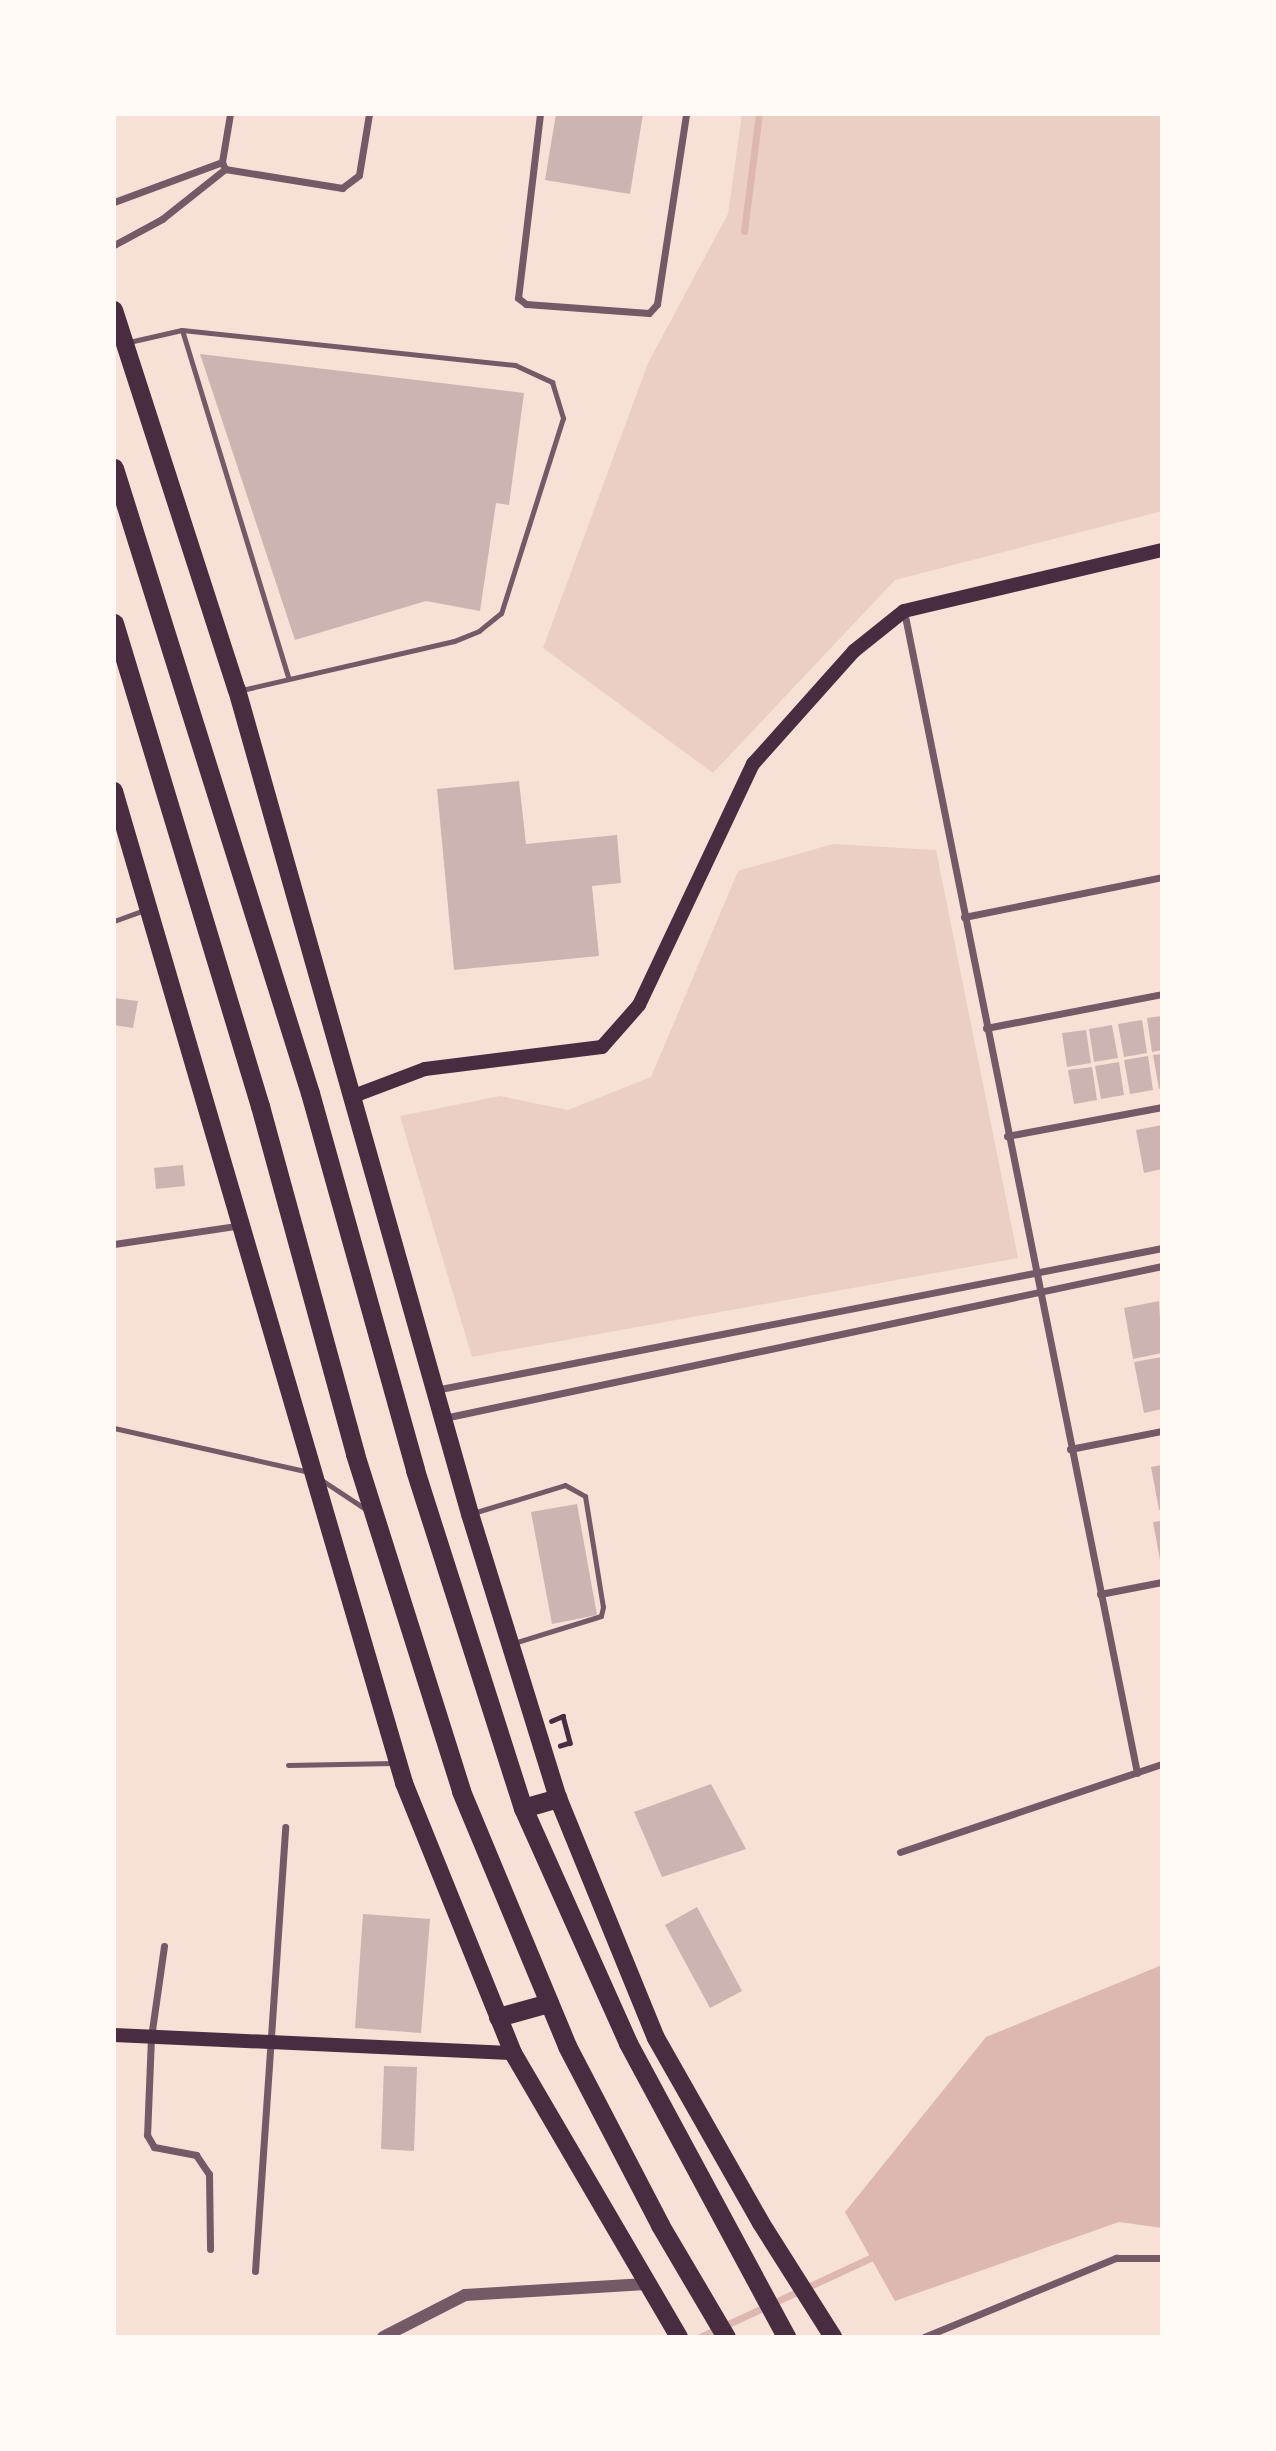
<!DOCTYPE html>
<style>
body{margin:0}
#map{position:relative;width:1276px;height:2451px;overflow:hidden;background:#f7e1d7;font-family:Cabin,sans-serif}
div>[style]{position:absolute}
.green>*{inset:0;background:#ebcfc5}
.water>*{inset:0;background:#dcb8b0}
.stream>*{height:7px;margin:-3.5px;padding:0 3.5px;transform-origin:3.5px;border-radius:3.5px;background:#dcb8b0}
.building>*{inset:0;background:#ccb4b1}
.path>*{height:4.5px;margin:-2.25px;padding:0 2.25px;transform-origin:2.25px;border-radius:2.25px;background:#4a2c40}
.service>*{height:5px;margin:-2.5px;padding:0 2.5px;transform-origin:2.5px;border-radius:2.5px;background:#755966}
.minor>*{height:7px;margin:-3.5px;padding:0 3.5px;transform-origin:3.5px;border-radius:3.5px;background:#755966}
.tertiary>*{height:12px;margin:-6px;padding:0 6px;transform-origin:6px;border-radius:6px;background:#755966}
.secondary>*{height:14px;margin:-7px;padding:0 7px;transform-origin:7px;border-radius:7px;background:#4a2c40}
.primary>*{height:18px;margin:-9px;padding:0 9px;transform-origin:9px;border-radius:9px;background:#4a2c40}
.trunk>*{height:19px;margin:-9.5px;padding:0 9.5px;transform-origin:9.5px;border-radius:9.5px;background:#4a2c40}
span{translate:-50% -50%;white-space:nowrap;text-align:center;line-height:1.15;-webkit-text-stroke:6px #fffaf5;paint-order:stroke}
.frame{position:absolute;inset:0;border:116px solid #fffaf5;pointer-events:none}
</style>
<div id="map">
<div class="green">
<i style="clip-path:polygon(742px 114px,1162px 114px,1162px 511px,895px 580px,713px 773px,543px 648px,648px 363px,728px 214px)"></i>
<i style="clip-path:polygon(833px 844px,936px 850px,1018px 1258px,472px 1357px,400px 1116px,500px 1096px,568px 1110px,651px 1077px,738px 871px)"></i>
</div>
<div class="water">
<i style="clip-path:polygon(1162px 1965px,1162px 2228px,1119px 2222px,895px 2301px,845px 2212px,986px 2037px)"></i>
</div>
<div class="stream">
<i style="left:744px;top:231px;width:118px;rotate:-82.7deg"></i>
<i style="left:700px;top:2337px;width:187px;rotate:-24.9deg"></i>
</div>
<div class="building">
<i style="clip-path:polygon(556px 114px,643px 114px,630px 194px,545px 180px)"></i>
<i style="clip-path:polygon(200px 354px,524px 393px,509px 505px,496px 503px,480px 611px,426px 601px,295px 640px)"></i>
<i style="clip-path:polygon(519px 781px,526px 844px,617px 835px,621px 883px,592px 886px,599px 956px,454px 970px,437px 789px)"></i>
<i style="clip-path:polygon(114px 998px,138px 1001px,133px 1028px,114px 1025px)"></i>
<i style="clip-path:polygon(1162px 1016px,1162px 1050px,1152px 1052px,1147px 1018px)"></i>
<i style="clip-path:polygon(1142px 1020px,1147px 1053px,1124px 1057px,1118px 1024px)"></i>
<i style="clip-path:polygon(1112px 1025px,1118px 1058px,1094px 1062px,1089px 1029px)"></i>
<i style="clip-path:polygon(1086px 1030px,1091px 1063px,1067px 1067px,1062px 1033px)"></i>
<i style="clip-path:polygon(1162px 1054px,1162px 1088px,1159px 1089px,1153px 1055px)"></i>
<i style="clip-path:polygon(1148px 1056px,1153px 1090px,1130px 1094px,1124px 1060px)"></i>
<i style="clip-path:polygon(1119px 1062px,1124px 1095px,1101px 1099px,1095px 1066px)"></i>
<i style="clip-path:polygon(1092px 1067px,1097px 1100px,1074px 1104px,1068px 1070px)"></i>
<i style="clip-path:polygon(1162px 1125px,1162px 1169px,1144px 1173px,1136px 1130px)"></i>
<i style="clip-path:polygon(183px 1165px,185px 1186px,156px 1189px,154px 1168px)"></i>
<i style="clip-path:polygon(1159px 1301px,1162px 1353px,1133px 1359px,1124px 1308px)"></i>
<i style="clip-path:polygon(1162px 1357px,1162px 1409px,1144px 1413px,1134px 1362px)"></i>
<i style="clip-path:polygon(1162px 1465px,1162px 1509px,1159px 1510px,1151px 1467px)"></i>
<i style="clip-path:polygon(577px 1504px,597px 1615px,552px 1624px,531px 1512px)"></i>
<i style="clip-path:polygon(1162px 1521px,1162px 1564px,1161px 1565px,1153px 1522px)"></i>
<i style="clip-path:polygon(711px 1784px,746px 1849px,662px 1877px,634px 1812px)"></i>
<i style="clip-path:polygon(697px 1907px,742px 1991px,710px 2008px,665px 1925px)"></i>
<i style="clip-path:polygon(363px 1914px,430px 1919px,421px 2033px,355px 2028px)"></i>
<i style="clip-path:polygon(384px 2066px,417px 2067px,414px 2151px,381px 2149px)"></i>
</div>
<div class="path">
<i style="left:551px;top:1721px;width:13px;rotate:-23deg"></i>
<i style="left:563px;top:1716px;width:28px;rotate:75deg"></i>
<i style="left:570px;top:1743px;width:10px;rotate:163deg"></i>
</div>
<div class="service">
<i style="left:182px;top:330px;width:365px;rotate:73deg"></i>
<i style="left:129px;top:342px;width:54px;rotate:-12.8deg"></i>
<i style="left:182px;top:330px;width:335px;rotate:6deg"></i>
<i style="left:515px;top:365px;width:41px;rotate:24.7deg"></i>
<i style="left:552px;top:382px;width:38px;rotate:73deg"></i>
<i style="left:563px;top:418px;width:205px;rotate:107.6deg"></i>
<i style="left:501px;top:613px;width:28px;rotate:141deg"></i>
<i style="left:479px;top:631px;width:27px;rotate:158deg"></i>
<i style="left:454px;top:641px;width:219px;rotate:167deg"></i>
<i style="left:114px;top:921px;width:35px;rotate:-20deg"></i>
<i style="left:114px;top:1428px;width:200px;rotate:12.7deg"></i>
<i style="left:320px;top:1479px;width:56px;rotate:33.4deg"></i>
<i style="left:473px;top:1513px;width:96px;rotate:-16.9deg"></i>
<i style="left:565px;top:1485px;width:23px;rotate:29deg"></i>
<i style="left:585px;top:1496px;width:112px;rotate:80.8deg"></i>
<i style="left:603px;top:1607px;width:9px;rotate:103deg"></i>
<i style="left:601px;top:1616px;width:91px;rotate:162.8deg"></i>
<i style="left:288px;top:1765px;width:106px;rotate:-1.1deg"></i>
</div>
<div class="minor">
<i style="left:230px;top:114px;width:49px;rotate:99.5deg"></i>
<i style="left:222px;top:162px;width:8px;rotate:67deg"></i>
<i style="left:225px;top:169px;width:119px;rotate:9.2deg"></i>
<i style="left:342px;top:188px;width:21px;rotate:-37deg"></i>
<i style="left:359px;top:175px;width:62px;rotate:-80.7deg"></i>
<i style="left:540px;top:114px;width:185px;rotate:96.8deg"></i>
<i style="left:518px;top:298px;width:10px;rotate:37deg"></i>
<i style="left:526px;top:304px;width:123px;rotate:4.2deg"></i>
<i style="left:649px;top:313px;width:12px;rotate:-48deg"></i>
<i style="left:657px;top:304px;width:192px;rotate:-81.3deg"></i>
<i style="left:114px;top:202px;width:115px;rotate:-20.3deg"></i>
<i style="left:114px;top:245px;width:55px;rotate:-28.4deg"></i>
<i style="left:162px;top:219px;width:80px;rotate:-38.4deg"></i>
<i style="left:904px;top:611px;width:1185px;rotate:78.66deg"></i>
<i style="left:964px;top:917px;width:202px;rotate:-11.4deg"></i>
<i style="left:986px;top:1028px;width:179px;rotate:-10.9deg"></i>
<i style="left:1007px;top:1136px;width:158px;rotate:-10.6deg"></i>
<i style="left:114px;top:1244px;width:129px;rotate:-8.4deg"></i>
<i style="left:435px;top:1390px;width:741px;rotate:-11.05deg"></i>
<i style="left:444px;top:1418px;width:734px;rotate:-11.95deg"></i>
<i style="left:1070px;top:1449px;width:94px;rotate:-11.1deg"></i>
<i style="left:1100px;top:1594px;width:63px;rotate:-11deg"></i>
<i style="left:900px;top:1852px;width:276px;rotate:-18.6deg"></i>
<i style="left:164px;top:1946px;width:92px;rotate:98.1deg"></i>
<i style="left:151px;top:2037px;width:98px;rotate:92.3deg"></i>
<i style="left:147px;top:2135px;width:14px;rotate:60deg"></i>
<i style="left:154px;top:2147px;width:43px;rotate:10.8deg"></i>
<i style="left:196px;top:2155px;width:23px;rotate:56deg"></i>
<i style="left:209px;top:2174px;width:75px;rotate:89.2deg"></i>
<i style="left:255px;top:2271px;width:445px;rotate:-86.1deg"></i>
<i style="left:924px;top:2337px;width:208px;rotate:-22.4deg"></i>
<i style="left:1116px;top:2258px;width:46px"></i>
</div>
<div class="tertiary">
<i style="left:383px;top:2337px;width:92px;rotate:-27.1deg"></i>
<i style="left:465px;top:2295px;width:181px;rotate:-3.5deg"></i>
</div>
<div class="secondary">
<i style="left:351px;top:1097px;width:79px;rotate:-20.7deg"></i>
<i style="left:425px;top:1069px;width:178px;rotate:-7.1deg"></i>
<i style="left:602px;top:1047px;width:56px;rotate:-48.6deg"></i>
<i style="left:639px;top:1005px;width:267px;rotate:-64.7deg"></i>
<i style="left:753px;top:764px;width:152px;rotate:-48.2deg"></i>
<i style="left:854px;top:651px;width:64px;rotate:-38.7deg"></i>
<i style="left:904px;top:611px;width:265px;rotate:-13.3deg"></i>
<i style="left:114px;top:2035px;width:399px;rotate:2.6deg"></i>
</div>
<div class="primary">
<i style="left:114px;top:310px;width:399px;rotate:72.1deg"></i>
<i style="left:237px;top:690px;width:856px;rotate:74.21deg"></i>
<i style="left:470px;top:1514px;width:297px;rotate:72.8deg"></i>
<i style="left:558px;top:1798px;width:259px;rotate:67.8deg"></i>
<i style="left:656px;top:2038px;width:213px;rotate:60.4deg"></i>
<i style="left:761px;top:2223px;width:135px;rotate:57.7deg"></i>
<i style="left:114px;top:791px;width:1034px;rotate:73.7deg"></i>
<i style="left:404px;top:1783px;width:291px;rotate:68deg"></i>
<i style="left:513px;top:2053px;width:329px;rotate:59.7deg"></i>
</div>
<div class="trunk">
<i style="left:114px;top:468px;width:655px;rotate:72.59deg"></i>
<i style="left:310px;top:1093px;width:391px;rotate:74.4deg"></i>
<i style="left:415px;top:1470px;width:355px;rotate:72.3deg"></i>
<i style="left:523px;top:1808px;width:257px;rotate:65.9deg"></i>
<i style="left:628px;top:2043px;width:334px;rotate:61.7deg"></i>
<i style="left:114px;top:623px;width:505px;rotate:73.18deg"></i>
<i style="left:260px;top:1106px;width:361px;rotate:74.7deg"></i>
<i style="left:355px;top:1454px;width:353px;rotate:72.5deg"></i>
<i style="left:461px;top:1791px;width:276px;rotate:67.4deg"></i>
<i style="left:567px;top:2046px;width:202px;rotate:62.5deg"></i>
<i style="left:660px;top:2225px;width:130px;rotate:59.5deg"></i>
<i style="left:523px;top:1808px;width:36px;rotate:-16deg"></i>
<i style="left:498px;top:2017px;width:53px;rotate:-15.4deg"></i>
</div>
<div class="frame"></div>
</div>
